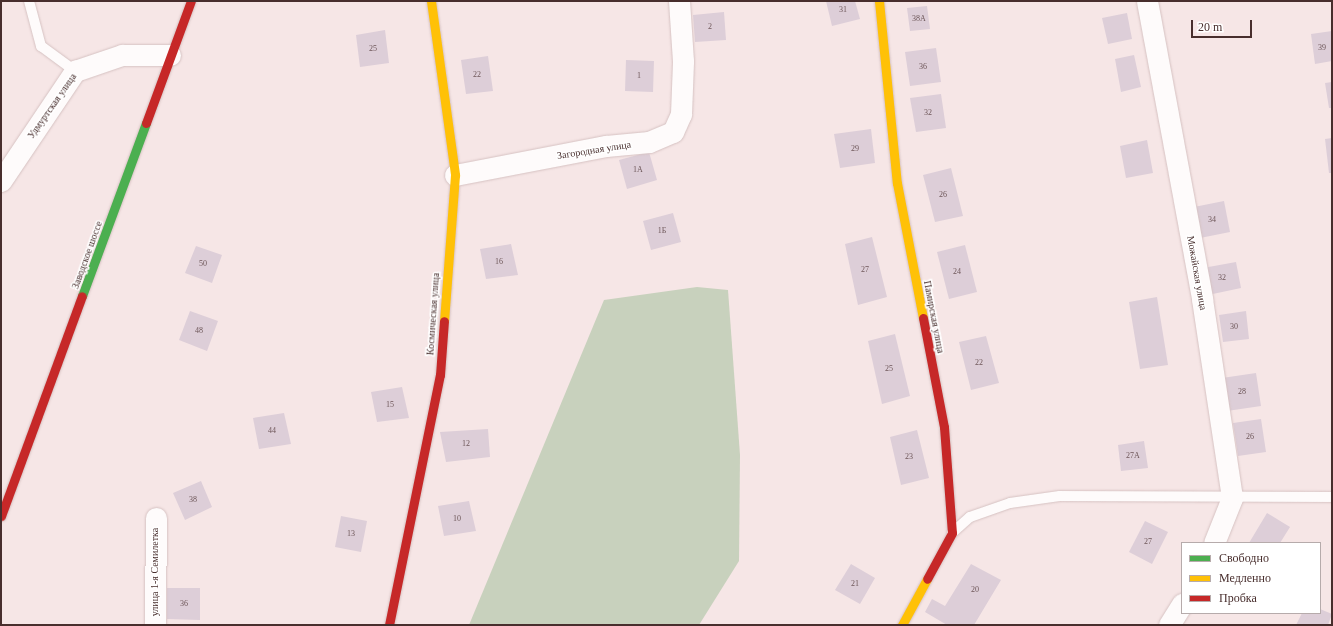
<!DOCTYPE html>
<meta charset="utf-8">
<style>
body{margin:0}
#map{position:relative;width:1333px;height:626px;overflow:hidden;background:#f6e6e6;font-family:Georgia,serif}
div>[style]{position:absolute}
.green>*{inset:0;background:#c8d1bd}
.building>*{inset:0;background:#ddced8}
.roads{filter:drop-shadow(0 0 1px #d6c2c2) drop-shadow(0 0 1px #d6c2c2)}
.lane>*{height:10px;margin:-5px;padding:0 5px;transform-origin:5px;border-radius:5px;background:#fefbfb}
.street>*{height:21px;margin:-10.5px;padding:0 10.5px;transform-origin:10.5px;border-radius:10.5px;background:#fefbfb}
.fast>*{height:9px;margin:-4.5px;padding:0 4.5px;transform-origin:4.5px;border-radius:4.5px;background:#4caf50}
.slow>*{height:9px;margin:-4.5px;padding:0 4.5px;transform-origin:4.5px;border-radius:4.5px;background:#ffc107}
.jam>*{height:9px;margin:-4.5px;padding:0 4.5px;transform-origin:4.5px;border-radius:4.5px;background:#c62828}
span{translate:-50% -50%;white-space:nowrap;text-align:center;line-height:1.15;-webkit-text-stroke:3px #fff;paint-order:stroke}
.number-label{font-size:8px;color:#6d5658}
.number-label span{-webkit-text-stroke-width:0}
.street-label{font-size:10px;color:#482e2d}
.frame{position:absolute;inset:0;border:2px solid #482e2d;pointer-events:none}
.legend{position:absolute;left:1181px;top:542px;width:140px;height:72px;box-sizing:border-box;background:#fff;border:1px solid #b6abab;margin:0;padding:5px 7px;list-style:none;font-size:12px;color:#482e2d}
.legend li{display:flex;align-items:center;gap:8px;height:20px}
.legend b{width:20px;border:1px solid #b6abab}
.scale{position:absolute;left:1191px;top:20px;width:61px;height:18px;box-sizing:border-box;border:2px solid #482e2d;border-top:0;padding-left:5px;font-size:12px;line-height:14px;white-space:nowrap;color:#482e2d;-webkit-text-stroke:3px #fff;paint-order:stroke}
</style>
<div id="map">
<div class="green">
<i style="clip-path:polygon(697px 287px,728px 290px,740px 455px,739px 561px,699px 625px,469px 625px,604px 300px)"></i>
</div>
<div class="building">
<i style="clip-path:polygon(826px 1px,855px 1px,860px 19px,832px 26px)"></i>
<i style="clip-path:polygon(927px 6px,930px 29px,910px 31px,907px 8px)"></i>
<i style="clip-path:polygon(724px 12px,726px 40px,695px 42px,693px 15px)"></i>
<i style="clip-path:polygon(1127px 13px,1132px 39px,1108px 44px,1102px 18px)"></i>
<i style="clip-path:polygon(385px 30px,389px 63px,360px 67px,356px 35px)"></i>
<i style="clip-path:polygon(1332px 31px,1332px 61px,1315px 64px,1311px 34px)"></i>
<i style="clip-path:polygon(936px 48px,941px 82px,910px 86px,905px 52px)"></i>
<i style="clip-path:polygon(1134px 55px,1141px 87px,1121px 92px,1115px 59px)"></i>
<i style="clip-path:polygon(488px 56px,493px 91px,466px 94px,461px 60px)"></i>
<i style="clip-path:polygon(626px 60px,654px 61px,653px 92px,625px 91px)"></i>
<i style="clip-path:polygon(1332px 82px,1332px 108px,1329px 108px,1325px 83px)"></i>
<i style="clip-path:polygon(941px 94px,946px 128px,916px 132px,910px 98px)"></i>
<i style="clip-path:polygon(871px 129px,875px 163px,840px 168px,834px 134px)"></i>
<i style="clip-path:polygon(1332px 138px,1332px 173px,1329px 173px,1325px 139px)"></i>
<i style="clip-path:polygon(1147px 140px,1153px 173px,1126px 178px,1120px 146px)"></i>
<i style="clip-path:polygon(649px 152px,657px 180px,627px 189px,619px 160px)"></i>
<i style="clip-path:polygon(951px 168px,963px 216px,935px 222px,923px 175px)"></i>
<i style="clip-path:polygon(1224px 201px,1230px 232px,1200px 238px,1194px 207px)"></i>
<i style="clip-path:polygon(673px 213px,681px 242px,651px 250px,643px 221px)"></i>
<i style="clip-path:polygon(872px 237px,887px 297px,858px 305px,845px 244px)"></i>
<i style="clip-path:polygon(511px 244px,518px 275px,486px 279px,480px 249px)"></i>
<i style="clip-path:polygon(965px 245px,977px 292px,949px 299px,937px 252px)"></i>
<i style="clip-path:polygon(196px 246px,222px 255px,212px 283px,185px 273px)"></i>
<i style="clip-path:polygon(1236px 262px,1241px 288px,1208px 295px,1203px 268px)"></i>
<i style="clip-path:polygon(1157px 297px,1168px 365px,1140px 369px,1129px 302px)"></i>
<i style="clip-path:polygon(190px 311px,218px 321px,207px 351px,179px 340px)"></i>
<i style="clip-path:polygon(1246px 311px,1249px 339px,1223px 342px,1219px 315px)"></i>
<i style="clip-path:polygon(895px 334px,910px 396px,882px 404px,868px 341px)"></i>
<i style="clip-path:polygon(986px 336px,999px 383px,971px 390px,959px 342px)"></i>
<i style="clip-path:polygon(1256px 373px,1261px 406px,1227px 411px,1222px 378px)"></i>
<i style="clip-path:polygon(402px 387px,409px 418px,377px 422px,371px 392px)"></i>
<i style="clip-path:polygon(284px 413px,291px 444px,259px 449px,253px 418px)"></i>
<i style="clip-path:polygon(1261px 419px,1266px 452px,1238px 456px,1233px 423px)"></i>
<i style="clip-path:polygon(488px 429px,490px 457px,446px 462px,440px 432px)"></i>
<i style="clip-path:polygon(917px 430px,929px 478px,901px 485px,890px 437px)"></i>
<i style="clip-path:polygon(1144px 441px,1148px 468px,1121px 471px,1118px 445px)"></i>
<i style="clip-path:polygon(201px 481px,212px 507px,185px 520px,173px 493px)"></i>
<i style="clip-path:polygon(469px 501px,476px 531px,444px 536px,438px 506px)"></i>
<i style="clip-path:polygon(1267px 513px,1290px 527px,1280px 543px,1249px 543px)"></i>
<i style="clip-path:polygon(341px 516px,367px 521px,361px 552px,335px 547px)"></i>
<i style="clip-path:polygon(1145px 521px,1168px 532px,1152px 564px,1129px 552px)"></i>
<i style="clip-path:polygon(851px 564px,875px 578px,860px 604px,835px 590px)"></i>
<i style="clip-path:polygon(971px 564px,1001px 580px,974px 625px,947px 625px,925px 612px,932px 599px,945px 606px)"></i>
<i style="clip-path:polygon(167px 588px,200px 588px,200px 620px,167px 619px)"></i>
<i style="clip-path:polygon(1320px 609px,1332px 614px,1328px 625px,1296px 625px,1302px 613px,1320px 613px)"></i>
</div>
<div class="roads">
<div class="lane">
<i style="left:29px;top:1px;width:47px;rotate:75.1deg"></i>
<i style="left:41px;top:46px;width:42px;rotate:36.3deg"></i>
<i style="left:952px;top:533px;width:24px;rotate:-42deg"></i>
<i style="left:970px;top:517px;width:42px;rotate:-19.3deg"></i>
<i style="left:1010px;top:503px;width:50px;rotate:-8deg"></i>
<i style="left:1060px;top:496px;width:272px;rotate:0.2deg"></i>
</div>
<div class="street">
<i style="left:1147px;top:1px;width:303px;rotate:79.5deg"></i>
<i style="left:1202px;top:299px;width:201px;rotate:81.4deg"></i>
<i style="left:1232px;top:498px;width:48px;rotate:111.8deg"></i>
<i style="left:455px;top:175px;width:154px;rotate:-10.9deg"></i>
<i style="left:606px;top:146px;width:43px;rotate:-5.3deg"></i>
<i style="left:649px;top:142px;width:26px;rotate:-23deg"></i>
<i style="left:673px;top:132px;width:20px;rotate:-66deg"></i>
<i style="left:681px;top:114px;width:53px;rotate:-87.8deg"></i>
<i style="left:683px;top:61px;width:60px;rotate:-93.8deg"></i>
<i style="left:1px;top:181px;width:133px;rotate:-56.1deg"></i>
<i style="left:75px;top:71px;width:50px;rotate:-18.8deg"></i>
<i style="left:122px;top:55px;width:48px"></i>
<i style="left:155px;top:625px;width:107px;rotate:-89.5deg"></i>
<i style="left:1169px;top:625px;width:25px;rotate:-58deg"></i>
</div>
<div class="fast">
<i style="left:82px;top:296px;width:184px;rotate:-69.7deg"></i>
</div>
<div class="slow">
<i style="left:431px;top:1px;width:176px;rotate:82.1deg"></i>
<i style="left:455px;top:175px;width:146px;rotate:94.3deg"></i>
<i style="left:879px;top:1px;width:183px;rotate:84.4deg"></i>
<i style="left:897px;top:183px;width:137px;rotate:79.1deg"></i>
<i style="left:902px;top:625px;width:52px;rotate:-61.5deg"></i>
</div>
<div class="jam">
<i style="left:146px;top:123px;width:130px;rotate:-69.8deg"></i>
<i style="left:923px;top:318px;width:111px;rotate:79.1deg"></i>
<i style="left:944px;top:427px;width:106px;rotate:85.7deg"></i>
<i style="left:952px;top:533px;width:52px;rotate:118.5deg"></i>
<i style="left:1px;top:516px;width:234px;rotate:-69.8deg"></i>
<i style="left:389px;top:625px;width:255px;rotate:-78.5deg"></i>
<i style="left:440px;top:375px;width:54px;rotate:-85.8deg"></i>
</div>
</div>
<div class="number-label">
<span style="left:843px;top:10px">31</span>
<span style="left:919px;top:19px">38А</span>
<span style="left:710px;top:27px">2</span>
<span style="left:1322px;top:48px">39</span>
<span style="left:373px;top:49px">25</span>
<span style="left:923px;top:67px">36</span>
<span style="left:477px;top:75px">22</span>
<span style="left:639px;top:76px">1</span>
<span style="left:928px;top:113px">32</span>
<span style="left:855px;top:149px">29</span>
<span style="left:638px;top:170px">1А</span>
<span style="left:943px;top:195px">26</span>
<span style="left:1212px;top:220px">34</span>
<span style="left:662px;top:231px">1Б</span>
<span style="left:499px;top:262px">16</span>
<span style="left:203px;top:264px">50</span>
<span style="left:865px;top:270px">27</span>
<span style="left:957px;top:272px">24</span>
<span style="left:1222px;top:278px">32</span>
<span style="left:1234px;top:327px">30</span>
<span style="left:199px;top:331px">48</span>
<span style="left:979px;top:363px">22</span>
<span style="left:889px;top:369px">25</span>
<span style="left:1242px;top:392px">28</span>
<span style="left:390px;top:405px">15</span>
<span style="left:272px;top:431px">44</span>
<span style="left:1250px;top:437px">26</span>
<span style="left:466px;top:444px">12</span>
<span style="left:1133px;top:456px">27А</span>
<span style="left:909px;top:457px">23</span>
<span style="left:193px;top:500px">38</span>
<span style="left:457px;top:519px">10</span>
<span style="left:351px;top:534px">13</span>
<span style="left:1148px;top:542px">27</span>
<span style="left:855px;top:584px">21</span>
<span style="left:975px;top:590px">20</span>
<span style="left:184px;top:604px">36</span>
</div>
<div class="street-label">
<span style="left:52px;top:106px;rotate:-55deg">Удмуртская улица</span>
<span style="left:594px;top:150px;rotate:-9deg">Загородная улица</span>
<span style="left:87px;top:255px;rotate:-70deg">Заводское шоссе</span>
<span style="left:1197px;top:273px;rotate:80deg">Можайская улица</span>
<span style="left:433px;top:314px;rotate:-86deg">Космическая улица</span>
<span style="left:934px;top:317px;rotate:79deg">Памирская улица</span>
<span style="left:155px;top:572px;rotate:-90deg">улица 1-я Семилетка</span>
</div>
<div class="frame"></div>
<ul class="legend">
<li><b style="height:5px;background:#4caf50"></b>Свободно</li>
<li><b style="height:5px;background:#ffc107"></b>Медленно</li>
<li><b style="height:5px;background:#c62828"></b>Пробка</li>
</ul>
<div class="scale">20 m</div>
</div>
